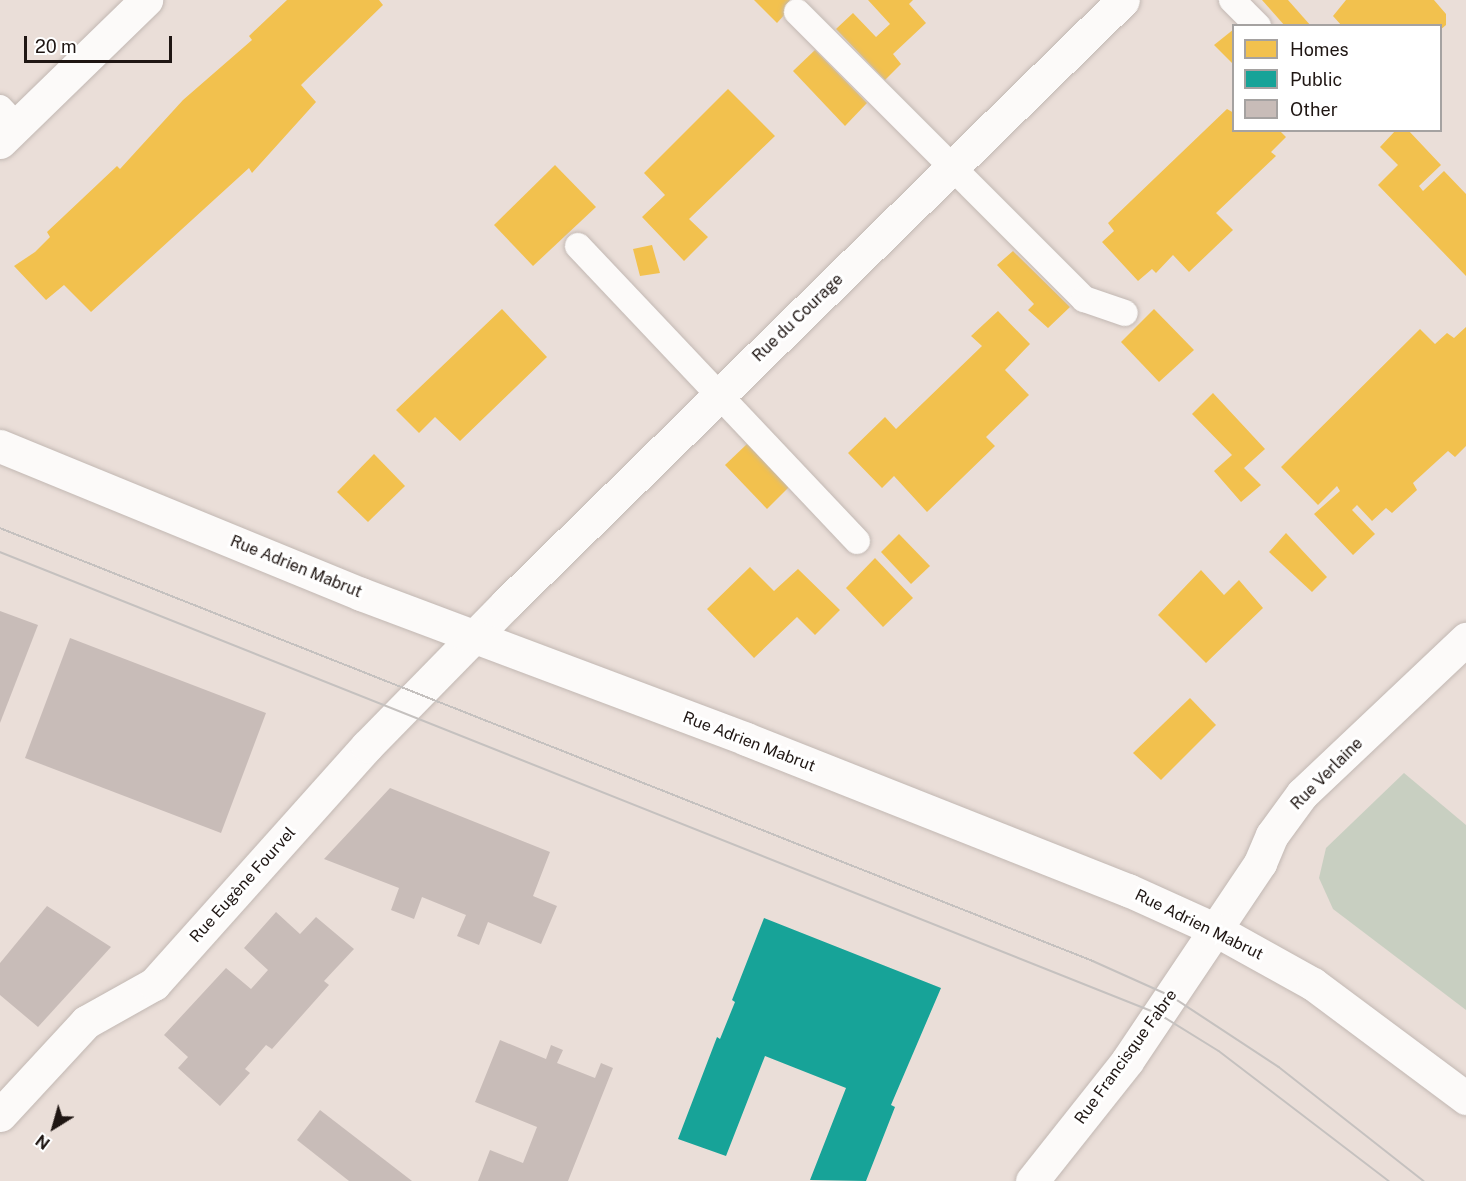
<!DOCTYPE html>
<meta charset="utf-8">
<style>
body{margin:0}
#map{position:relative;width:1466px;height:1181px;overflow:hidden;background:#eaded8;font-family:"Public Sans",sans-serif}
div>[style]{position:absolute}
.green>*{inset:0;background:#c8cfc1}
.homes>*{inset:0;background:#f2c14e}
.public>*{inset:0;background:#17a398}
.building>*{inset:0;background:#c8bcb8}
.roads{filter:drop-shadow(0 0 2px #c2b8b3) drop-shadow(0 0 2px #c2b8b3)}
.service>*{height:26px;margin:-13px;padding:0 13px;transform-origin:13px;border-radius:13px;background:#fcfaf9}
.minor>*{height:33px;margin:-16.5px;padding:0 16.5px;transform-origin:16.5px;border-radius:16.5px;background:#fcfaf9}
.tertiary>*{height:33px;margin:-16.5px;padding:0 16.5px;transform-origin:16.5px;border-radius:16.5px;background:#fcfaf9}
.tram>*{height:1.5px;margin:-0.75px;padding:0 0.75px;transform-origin:0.75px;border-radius:0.75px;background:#c5c1bf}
span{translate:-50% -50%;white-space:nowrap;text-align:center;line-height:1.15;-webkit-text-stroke:6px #fff;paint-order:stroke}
.street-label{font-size:16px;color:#1f1613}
.legend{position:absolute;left:1232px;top:24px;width:210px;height:108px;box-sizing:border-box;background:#fff;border:2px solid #a5a2a1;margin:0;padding:8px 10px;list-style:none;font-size:18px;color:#1f1613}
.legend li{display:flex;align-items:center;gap:12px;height:30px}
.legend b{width:30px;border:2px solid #a5a2a1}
.north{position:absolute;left:24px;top:1097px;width:60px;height:60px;-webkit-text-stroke:4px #fff;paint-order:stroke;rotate:217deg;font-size:16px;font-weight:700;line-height:24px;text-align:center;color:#1f1613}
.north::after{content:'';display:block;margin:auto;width:21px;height:27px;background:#1f1613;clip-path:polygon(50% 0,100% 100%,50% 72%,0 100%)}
.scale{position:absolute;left:24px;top:36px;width:148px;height:27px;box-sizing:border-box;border:3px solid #1f1613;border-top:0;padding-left:8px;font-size:18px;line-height:21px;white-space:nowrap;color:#1f1613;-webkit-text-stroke:4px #fff;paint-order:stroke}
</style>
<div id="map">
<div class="green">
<i style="clip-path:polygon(1404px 773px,1466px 825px,1466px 1010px,1333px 909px,1319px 878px,1326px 848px)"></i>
</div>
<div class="homes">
<i style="clip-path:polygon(287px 0,379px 0,383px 5px,301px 85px,316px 102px,252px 173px,249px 168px,91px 312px,64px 285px,46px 300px,14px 266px,35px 252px,50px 237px,47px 232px,117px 166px,120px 169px,183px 100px,252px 40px,249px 36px)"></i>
<i style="clip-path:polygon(754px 0,789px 0,794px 4px,777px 23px)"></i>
<i style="clip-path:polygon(868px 0,913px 0,909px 4px,926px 23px,893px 54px,901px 64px,885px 80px,836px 29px,853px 13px,876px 37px,890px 24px)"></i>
<i style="clip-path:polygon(1262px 0,1288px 0,1311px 26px,1285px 26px)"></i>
<i style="clip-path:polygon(1346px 0,1434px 0,1446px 14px,1446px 25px,1440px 30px,1440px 26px,1342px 26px,1333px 16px)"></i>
<i style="clip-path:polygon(1234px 29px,1234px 65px,1214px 45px)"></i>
<i style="clip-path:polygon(815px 50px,867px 103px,845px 126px,793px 71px)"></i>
<i style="clip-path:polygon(728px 89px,775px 136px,689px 219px,708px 237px,684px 261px,642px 217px,665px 195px,644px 173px)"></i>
<i style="clip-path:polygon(1227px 109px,1234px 113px,1234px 130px,1279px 130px,1286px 137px,1271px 152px,1276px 156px,1216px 213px,1233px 230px,1189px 272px,1173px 255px,1156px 273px,1152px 269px,1138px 281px,1102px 242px,1114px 231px,1108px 223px)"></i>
<i style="clip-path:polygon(1396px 130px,1408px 130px,1441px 165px,1419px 186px,1423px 191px,1444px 171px,1466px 194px,1466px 276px,1378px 185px,1398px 165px,1380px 147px)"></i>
<i style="clip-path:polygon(555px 165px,596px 207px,533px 266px,494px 225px)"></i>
<i style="clip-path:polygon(652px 245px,660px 273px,640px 276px,633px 249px)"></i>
<i style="clip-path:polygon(1013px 251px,1070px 307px,1048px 328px,1028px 310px,1034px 304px,997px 265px)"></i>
<i style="clip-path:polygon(502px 309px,547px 357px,460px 441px,435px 417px,419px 433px,396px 410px)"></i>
<i style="clip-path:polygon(1154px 309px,1194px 350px,1159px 382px,1121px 342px)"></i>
<i style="clip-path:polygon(998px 311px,1030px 344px,1005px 370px,1029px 395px,986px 437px,995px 446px,927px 512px,894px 476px,882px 488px,848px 453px,885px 417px,896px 429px,982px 346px,971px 336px)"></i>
<i style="clip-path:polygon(1466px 327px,1466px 446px,1455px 457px,1448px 451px,1413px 483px,1417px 490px,1392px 513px,1386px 508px,1372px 521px,1357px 505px,1352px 510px,1375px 534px,1353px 555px,1314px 514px,1340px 491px,1337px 486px,1318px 505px,1281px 467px,1420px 329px,1435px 344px,1447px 333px,1454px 338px)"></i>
<i style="clip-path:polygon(1213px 393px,1265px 449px,1244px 468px,1261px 485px,1241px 502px,1214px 471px,1232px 455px,1192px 414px)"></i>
<i style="clip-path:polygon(747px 444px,790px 486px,767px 509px,725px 465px)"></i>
<i style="clip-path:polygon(374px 454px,405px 486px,368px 522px,337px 492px)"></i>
<i style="clip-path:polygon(1286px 533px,1327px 577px,1312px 592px,1269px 552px)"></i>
<i style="clip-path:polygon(899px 534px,930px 566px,911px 584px,881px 552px)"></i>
<i style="clip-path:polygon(875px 558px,913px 598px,883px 627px,846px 588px)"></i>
<i style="clip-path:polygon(750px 567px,774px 591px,798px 569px,840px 610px,815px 635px,797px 617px,754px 658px,707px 609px)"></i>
<i style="clip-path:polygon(1201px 570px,1224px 595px,1239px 580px,1263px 608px,1206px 663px,1158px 615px)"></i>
<i style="clip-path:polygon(1190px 698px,1216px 725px,1161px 780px,1133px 753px)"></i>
</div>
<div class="public">
<i style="clip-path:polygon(764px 918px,941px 988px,891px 1105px,895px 1107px,866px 1181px,810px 1180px,846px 1088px,765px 1056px,726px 1156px,678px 1139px,717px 1037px,720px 1039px,735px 1002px,732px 1000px)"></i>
</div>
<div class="building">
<i style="clip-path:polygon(0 611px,38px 625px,0 723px)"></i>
<i style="clip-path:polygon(70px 638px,266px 713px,221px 833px,25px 758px)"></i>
<i style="clip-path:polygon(390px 788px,550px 852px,533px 896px,557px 906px,541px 944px,488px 922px,479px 945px,457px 936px,466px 915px,422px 897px,414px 919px,391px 910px,399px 888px,324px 859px)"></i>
<i style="clip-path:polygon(47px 906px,111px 947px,38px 1027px,0 995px,0 963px)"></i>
<i style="clip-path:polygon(276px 912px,300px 934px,316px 917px,354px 949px,324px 981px,329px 985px,272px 1049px,266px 1045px,245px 1069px,250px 1073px,220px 1106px,178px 1068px,188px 1057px,164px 1035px,226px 968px,251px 989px,268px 970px,244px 948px)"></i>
<i style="clip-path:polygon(500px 1040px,546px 1059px,551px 1045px,563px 1050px,557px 1063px,595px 1078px,601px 1063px,613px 1068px,568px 1181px,478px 1181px,490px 1150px,523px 1163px,537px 1127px,475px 1102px)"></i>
<i style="clip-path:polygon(320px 1110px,412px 1181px,349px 1181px,297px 1140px)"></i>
</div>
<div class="roads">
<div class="service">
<i style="left:1232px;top:0;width:37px;rotate:45deg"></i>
<i style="left:797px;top:12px;width:406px;rotate:45deg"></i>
<i style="left:1084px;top:299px;width:43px;rotate:18.9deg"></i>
<i style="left:0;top:108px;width:25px;rotate:47deg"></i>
<i style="left:578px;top:246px;width:406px;rotate:46.6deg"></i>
</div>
<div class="minor">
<i style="left:0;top:142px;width:204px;rotate:-44.2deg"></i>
<i style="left:0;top:1115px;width:127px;rotate:-47.2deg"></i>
<i style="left:86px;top:1022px;width:78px;rotate:-29.2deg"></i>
<i style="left:154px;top:984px;width:319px;rotate:-48.2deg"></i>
<i style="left:367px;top:746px;width:199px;rotate:-45.6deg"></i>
<i style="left:506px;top:604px;width:863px;rotate:-44.39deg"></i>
<i style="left:1032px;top:1181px;width:153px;rotate:-51.6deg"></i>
<i style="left:1127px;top:1061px;width:239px;rotate:-56.1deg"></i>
<i style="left:1260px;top:863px;width:30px;rotate:-67deg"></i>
<i style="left:1272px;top:835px;width:51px;rotate:-53.8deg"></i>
<i style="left:1302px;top:794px;width:226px;rotate:-43.4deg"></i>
</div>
<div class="tertiary">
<i style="left:0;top:446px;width:390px;rotate:22.3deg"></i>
<i style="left:361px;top:594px;width:411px;rotate:20.6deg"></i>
<i style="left:746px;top:739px;width:411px;rotate:21.6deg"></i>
<i style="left:1128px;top:890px;width:94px;rotate:24.4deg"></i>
<i style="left:1214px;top:929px;width:113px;rotate:29.1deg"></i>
<i style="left:1313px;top:984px;width:191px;rotate:36.7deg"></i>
</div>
</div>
<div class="tram">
<i style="left:0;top:528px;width:1176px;rotate:21.61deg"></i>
<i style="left:1093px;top:961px;width:85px;rotate:24.2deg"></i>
<i style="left:1171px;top:996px;width:129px;rotate:33.3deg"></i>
<i style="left:1279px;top:1067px;width:184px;rotate:38.2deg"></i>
<i style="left:0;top:552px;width:1248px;rotate:21.73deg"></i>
<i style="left:1159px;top:1014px;width:70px;rotate:31.7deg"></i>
<i style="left:1219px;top:1051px;width:214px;rotate:37.4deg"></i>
</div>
<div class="street-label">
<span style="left:798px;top:318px;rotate:-44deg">Rue du Courage</span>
<span style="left:296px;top:567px;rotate:22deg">Rue Adrien Mabrut</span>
<span style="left:749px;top:742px;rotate:21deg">Rue Adrien Mabrut</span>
<span style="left:1327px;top:774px;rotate:-45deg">Rue Verlaine</span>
<span style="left:243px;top:885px;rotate:-48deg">Rue Eugène Fourvel</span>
<span style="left:1199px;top:925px;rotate:26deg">Rue Adrien Mabrut</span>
<span style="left:1126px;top:1057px;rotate:-54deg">Rue Francisque Fabre</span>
</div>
<ul class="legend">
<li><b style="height:16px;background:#f2c14e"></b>Homes</li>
<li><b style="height:16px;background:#17a398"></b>Public</li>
<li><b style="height:16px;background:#c8bcb8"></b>Other</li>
</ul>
<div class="north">N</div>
<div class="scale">20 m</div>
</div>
